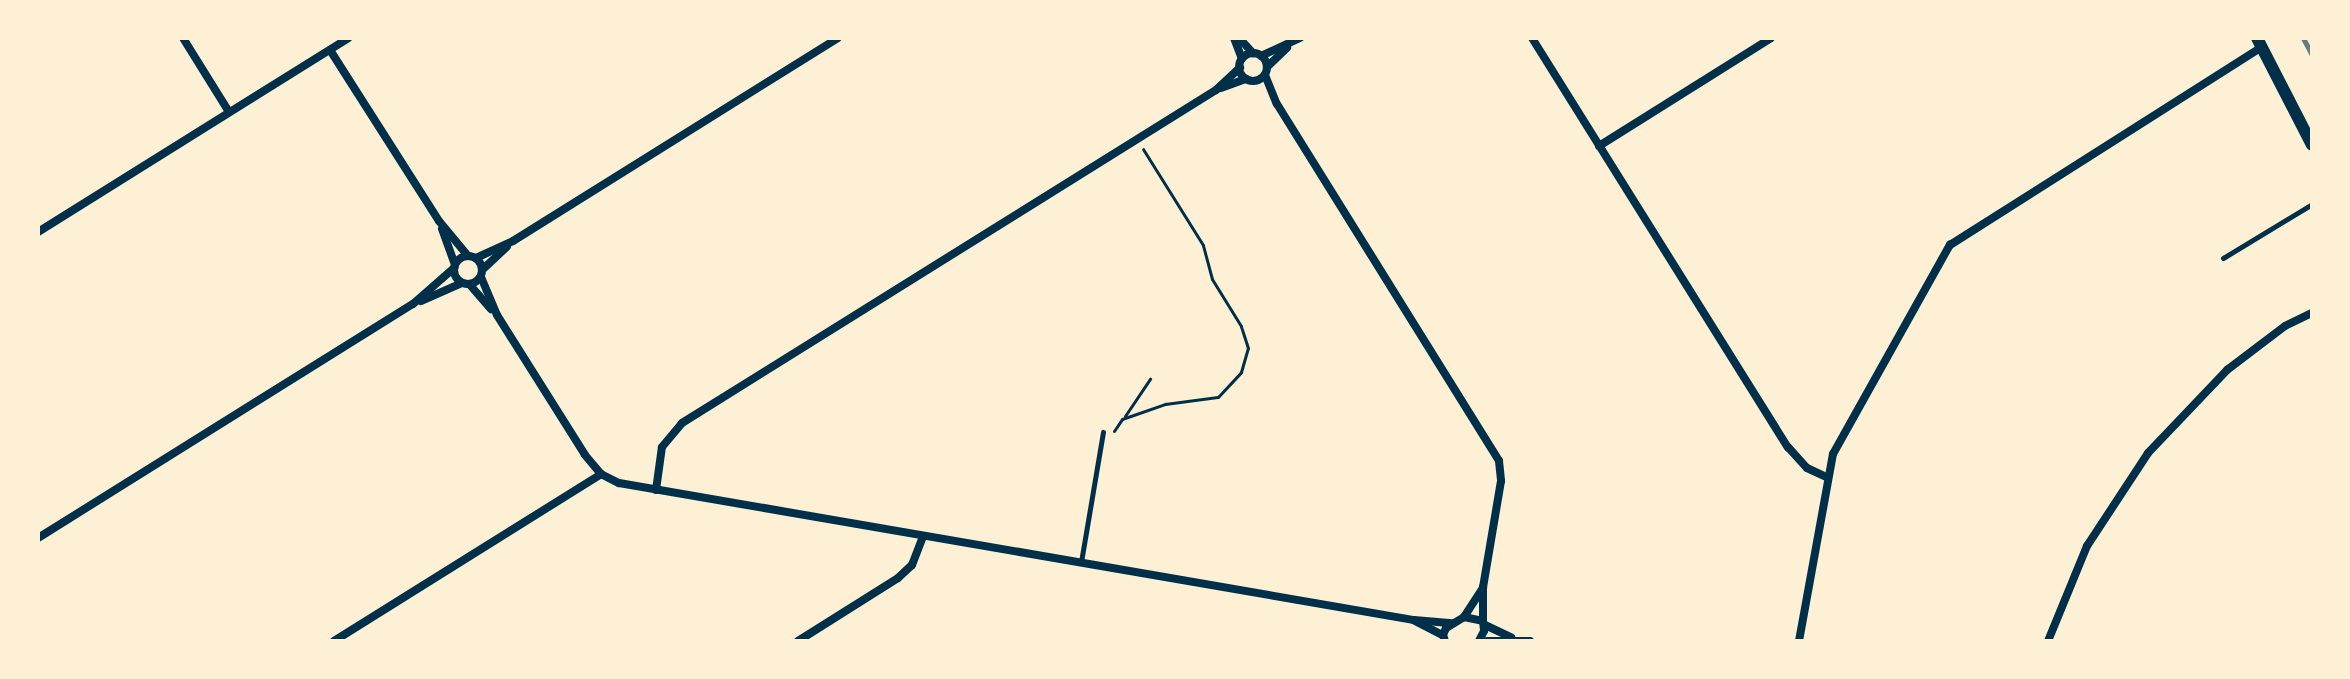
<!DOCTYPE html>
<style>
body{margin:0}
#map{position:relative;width:2350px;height:679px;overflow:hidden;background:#fdf0d5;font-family:"DejaVu Sans",sans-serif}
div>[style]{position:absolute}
.path>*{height:3px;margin:-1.5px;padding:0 1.5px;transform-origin:1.5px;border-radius:1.5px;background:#003049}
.service>*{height:5px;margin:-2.5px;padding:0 2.5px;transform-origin:2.5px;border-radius:2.5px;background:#003049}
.minor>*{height:8px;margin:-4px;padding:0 4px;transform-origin:4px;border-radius:4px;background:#003049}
.minor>.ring{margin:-4px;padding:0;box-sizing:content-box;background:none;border:8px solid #003049;border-radius:50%}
.tertiary>*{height:12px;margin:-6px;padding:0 6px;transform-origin:6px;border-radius:6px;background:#003049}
.rail>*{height:5px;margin:-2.5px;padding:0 2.5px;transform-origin:2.5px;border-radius:2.5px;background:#657d81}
span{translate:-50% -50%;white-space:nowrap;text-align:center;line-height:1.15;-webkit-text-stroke:8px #fdf0d5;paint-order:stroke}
.frame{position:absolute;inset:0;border:40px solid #fdf0d5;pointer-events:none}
</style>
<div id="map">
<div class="path">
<i style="left:1125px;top:416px;width:45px;rotate:-56deg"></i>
<i style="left:1114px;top:431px;width:14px;rotate:-56deg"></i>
<i style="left:1122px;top:419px;width:46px;rotate:-19.2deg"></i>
<i style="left:1165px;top:404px;width:53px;rotate:-7.5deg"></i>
<i style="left:1218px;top:397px;width:34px;rotate:-47deg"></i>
<i style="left:1241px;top:372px;width:25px;rotate:-74deg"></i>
<i style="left:1248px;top:348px;width:23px;rotate:-108deg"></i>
<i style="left:1241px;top:326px;width:55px;rotate:-121.7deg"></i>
<i style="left:1212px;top:279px;width:35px;rotate:-105deg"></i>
<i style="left:1203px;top:245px;width:113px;rotate:-122deg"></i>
</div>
<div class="service">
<i style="left:2223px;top:258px;width:104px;rotate:-31.2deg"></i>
<i style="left:1081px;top:562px;width:132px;rotate:-80.4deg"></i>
</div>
<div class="minor">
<i style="left:183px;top:38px;width:87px;rotate:58.1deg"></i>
<i style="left:1234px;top:38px;width:22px;rotate:69deg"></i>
<i style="left:1239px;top:38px;width:21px;rotate:47deg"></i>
<i style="left:1532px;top:38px;width:483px;rotate:58deg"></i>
<i style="left:1788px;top:447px;width:28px;rotate:48deg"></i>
<i style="left:1807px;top:468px;width:21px;rotate:25deg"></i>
<i style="left:330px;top:50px;width:203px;rotate:57.5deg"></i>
<i style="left:439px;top:221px;width:45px;rotate:50.4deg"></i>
<i class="ring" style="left:1239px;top:53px;width:20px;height:20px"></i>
<i style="left:1261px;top:56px;width:43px;rotate:-24.8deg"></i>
<i style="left:1267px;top:67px;width:28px;rotate:-44deg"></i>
<i style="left:1265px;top:75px;width:31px;rotate:68deg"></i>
<i style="left:1277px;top:104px;width:420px;rotate:58.1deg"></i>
<i style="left:1499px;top:461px;width:20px;rotate:84deg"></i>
<i style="left:1501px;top:481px;width:108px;rotate:99.6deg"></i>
<i style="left:1483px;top:587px;width:34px;rotate:90deg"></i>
<i style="left:1221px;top:88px;width:27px;rotate:-20deg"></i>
<i style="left:1599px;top:146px;width:203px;rotate:-32.1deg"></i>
<i style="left:442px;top:229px;width:37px;rotate:70deg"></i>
<i style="left:38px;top:232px;width:366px;rotate:-32deg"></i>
<i class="ring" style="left:454px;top:256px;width:20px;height:20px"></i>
<i style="left:476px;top:258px;width:41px;rotate:-24.7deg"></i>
<i style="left:513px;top:241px;width:383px;rotate:-32deg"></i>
<i style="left:482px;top:270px;width:34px;rotate:-43deg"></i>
<i style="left:481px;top:277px;width:41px;rotate:67.2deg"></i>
<i style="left:497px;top:315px;width:165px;rotate:57.8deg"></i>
<i style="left:585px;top:455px;width:25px;rotate:50deg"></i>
<i style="left:601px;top:474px;width:20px;rotate:27deg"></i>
<i style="left:619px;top:483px;width:807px;rotate:9.78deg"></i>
<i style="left:1414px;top:620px;width:38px;rotate:5deg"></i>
<i style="left:470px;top:285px;width:32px;rotate:49deg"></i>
<i style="left:421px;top:301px;width:45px;rotate:-23.7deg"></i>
<i style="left:656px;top:490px;width:43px;rotate:-82.1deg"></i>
<i style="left:662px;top:447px;width:31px;rotate:-50deg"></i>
<i style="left:682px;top:423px;width:629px;rotate:-31.95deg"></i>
<i style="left:1216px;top:90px;width:33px;rotate:-43deg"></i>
<i style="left:38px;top:538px;width:442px;rotate:-32deg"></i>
<i style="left:413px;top:304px;width:55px;rotate:-41.3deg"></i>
<i style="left:1464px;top:617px;width:35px;rotate:-57deg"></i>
<i style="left:1415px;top:621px;width:31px;rotate:27deg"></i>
<i style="left:1485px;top:625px;width:29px;rotate:25deg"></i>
<i style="left:334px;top:641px;width:315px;rotate:-32deg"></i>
<i style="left:798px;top:641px;width:118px;rotate:-32.2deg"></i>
<i style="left:898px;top:578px;width:19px;rotate:-43deg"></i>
<i style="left:912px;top:565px;width:31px;rotate:-69deg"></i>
<i style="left:1445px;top:641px;width:6px;rotate:-108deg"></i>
<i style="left:1443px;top:635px;width:8px;rotate:-67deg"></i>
<i style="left:1446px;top:628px;width:21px;rotate:-31deg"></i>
<i style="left:1464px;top:617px;width:19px;rotate:12deg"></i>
<i style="left:1483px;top:621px;width:10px;rotate:84deg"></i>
<i style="left:1484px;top:631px;width:11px;rotate:117deg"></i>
<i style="left:1487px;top:641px;width:43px"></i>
<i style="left:1799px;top:641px;width:190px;rotate:-79.7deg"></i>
<i style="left:1833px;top:454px;width:240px;rotate:-60.8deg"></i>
<i style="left:1950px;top:245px;width:370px;rotate:-32.4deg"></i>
<i style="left:2048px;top:641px;width:103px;rotate:-67.7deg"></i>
<i style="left:2087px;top:546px;width:111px;rotate:-56.7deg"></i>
<i style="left:2148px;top:453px;width:115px;rotate:-46.4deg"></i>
<i style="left:2227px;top:370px;width:73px;rotate:-37.2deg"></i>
<i style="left:2285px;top:326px;width:30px;rotate:-26deg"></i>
</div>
<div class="tertiary">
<i style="left:2257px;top:38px;width:120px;rotate:62.8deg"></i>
</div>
<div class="rail">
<i style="left:2303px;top:38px;width:19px;rotate:62deg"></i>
</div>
<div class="frame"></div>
</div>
